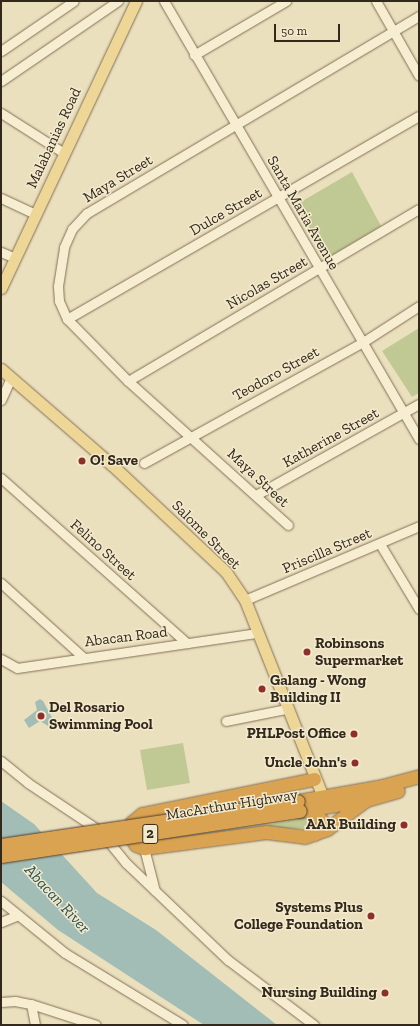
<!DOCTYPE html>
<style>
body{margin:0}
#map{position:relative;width:420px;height:1026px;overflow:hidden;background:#ebe0be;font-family:"Zilla Slab",serif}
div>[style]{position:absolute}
.green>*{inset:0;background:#c0c893}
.water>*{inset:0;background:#a1bdb6}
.roads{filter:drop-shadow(0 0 1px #827058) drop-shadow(0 0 1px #827058)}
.minor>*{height:9px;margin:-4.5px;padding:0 4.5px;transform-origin:4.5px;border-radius:4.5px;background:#f7edd1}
.major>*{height:11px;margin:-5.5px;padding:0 5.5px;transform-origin:5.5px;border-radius:5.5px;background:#eed796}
.highway>*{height:13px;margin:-6.5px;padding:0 6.5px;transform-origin:6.5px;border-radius:6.5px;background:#d9a351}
.bridges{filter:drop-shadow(0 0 1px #503f2c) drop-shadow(0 0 1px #503f2c)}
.highway-bridge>*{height:13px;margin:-6.5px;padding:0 6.5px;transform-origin:6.5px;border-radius:6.5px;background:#d9a351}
.dots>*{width:11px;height:11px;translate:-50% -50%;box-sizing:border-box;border:2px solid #f3eacd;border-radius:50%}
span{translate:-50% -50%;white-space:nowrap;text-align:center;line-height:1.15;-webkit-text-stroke:3px #f3eacd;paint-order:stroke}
.shield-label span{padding:1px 3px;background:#f3eacd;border:1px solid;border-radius:3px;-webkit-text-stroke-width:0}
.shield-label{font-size:14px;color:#32281c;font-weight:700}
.street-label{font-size:15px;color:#32281c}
.poi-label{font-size:15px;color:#32281c;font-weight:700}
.left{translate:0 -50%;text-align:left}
.right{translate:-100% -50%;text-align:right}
.water-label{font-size:16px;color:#2b5251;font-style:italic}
.frame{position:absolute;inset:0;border:2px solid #32281c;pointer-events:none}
.scale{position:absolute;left:274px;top:24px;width:66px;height:18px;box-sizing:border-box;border:2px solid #32281c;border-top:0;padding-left:5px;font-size:12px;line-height:14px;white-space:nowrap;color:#32281c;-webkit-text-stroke:3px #f3eacd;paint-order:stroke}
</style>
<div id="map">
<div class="green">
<i style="clip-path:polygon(352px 172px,381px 226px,326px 259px,294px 206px)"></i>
<i style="clip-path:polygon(419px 328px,419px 393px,412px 397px,382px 351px)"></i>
<i style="clip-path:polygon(183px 743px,190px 783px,147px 790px,140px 750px)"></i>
<i style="clip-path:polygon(314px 816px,318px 824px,309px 829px,256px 827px)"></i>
</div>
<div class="water">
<i style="clip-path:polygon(40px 699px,43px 701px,55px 723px,48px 726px,40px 721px,29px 728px,24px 720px,37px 710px,35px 702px)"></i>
<i style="clip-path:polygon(1px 801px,34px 824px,97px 893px,156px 930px,277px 1025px,204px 1025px,58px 930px,1px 882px)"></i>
</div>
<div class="roads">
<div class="minor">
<i style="left:164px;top:1px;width:507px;rotate:59.79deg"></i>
<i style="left:376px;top:1px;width:86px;rotate:60.2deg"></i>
<i style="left:1px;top:51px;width:88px;rotate:-34.4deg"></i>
<i style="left:194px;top:55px;width:107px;rotate:-30.4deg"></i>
<i style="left:1px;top:81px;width:142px;rotate:-34.4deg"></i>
<i style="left:1px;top:113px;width:75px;rotate:32.4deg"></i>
<i style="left:1px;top:198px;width:38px;rotate:25deg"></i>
<i style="left:1px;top:252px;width:15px;rotate:23deg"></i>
<i style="left:67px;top:319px;width:406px;rotate:-30deg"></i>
<i style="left:128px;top:381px;width:338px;rotate:-30.6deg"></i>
<i style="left:1px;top:400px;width:24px;rotate:-66deg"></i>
<i style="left:144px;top:463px;width:250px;rotate:-28.9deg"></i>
<i style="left:363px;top:342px;width:67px;rotate:-32.7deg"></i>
<i style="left:1px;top:478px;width:249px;rotate:41.6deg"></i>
<i style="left:256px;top:495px;width:187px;rotate:-29.2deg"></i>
<i style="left:288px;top:525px;width:215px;rotate:-138deg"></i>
<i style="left:128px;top:381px;width:87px;rotate:-134.5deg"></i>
<i style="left:67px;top:319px;width:20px;rotate:-114deg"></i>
<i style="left:59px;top:301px;width:15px;rotate:-94deg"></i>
<i style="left:58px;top:286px;width:39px;rotate:-81deg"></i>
<i style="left:64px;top:247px;width:20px;rotate:-66deg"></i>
<i style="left:72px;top:229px;width:22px;rotate:-47deg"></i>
<i style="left:87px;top:213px;width:386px;rotate:-30.7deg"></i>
<i style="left:380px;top:544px;width:76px;rotate:59deg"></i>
<i style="left:1px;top:583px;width:110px;rotate:42.1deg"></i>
<i style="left:245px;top:600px;width:189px;rotate:-23deg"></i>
<i style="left:1px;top:659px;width:18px;rotate:29deg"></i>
<i style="left:17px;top:668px;width:243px;rotate:-8.3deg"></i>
<i style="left:226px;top:721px;width:61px;rotate:-11.3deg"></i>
<i style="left:1px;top:761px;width:35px;rotate:39deg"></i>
<i style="left:28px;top:783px;width:87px;rotate:33.7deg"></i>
<i style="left:100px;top:831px;width:41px;rotate:50.9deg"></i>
<i style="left:126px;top:863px;width:141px;rotate:43.6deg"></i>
<i style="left:228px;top:960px;width:108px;rotate:37.1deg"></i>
<i style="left:144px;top:848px;width:44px;rotate:75.7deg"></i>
<i style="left:1px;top:901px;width:82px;rotate:39.1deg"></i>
<i style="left:65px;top:953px;width:138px;rotate:31.4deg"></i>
<i style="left:1px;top:922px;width:18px;rotate:-22deg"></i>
<i style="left:1px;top:1002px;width:14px;rotate:-4deg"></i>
<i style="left:15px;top:1001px;width:16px;rotate:11deg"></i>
<i style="left:31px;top:1004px;width:68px;rotate:17.9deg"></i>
<i style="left:31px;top:1004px;width:21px;rotate:79deg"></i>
</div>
<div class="major">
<i style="left:1px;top:288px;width:317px;rotate:-64.8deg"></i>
<i style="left:1px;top:369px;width:147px;rotate:40.9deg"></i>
<i style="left:112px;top:465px;width:156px;rotate:43.2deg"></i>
<i style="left:226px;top:572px;width:34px;rotate:56deg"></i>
<i style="left:245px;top:600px;width:212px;rotate:68.4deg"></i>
</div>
<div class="highway">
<i style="left:314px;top:779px;width:176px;rotate:168.5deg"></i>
<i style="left:142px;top:814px;width:13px;rotate:141deg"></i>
<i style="left:132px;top:822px;width:17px;rotate:90deg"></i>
<i style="left:132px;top:839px;width:7px;rotate:56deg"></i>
<i style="left:136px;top:845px;width:9px;rotate:21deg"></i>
<i style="left:144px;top:848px;width:123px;rotate:-7.5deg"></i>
<i style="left:266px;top:832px;width:39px;rotate:7deg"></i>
<i style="left:305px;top:837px;width:23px;rotate:-20deg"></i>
<i style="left:327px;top:829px;width:49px;rotate:-36.6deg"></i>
<i style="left:298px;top:801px;width:85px;rotate:-10.1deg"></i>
<i style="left:382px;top:786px;width:38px;rotate:-15deg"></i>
<i style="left:311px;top:809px;width:18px;rotate:47deg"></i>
<i style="left:323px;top:822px;width:6px;rotate:99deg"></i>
<i style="left:322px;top:828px;width:10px;rotate:143deg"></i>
<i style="left:300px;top:811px;width:67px;rotate:-9.5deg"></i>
<i style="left:366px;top:800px;width:33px;rotate:-16deg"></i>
</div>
</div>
<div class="bridges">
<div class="highway-bridge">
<i style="left:1px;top:845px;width:300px;rotate:-8.4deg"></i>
<i style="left:1px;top:856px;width:302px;rotate:-8.6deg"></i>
</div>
</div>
<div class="dots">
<i style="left:82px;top:461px;background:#8f2f2b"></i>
<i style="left:307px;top:652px;background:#8f2f2b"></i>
<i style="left:262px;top:689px;background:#8f2f2b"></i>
<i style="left:41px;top:716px;background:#8f2f2b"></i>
<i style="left:354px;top:734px;background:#8f2f2b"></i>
<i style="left:355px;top:763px;background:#8f2f2b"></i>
<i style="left:404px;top:825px;background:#8f2f2b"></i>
<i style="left:371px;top:916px;background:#8f2f2b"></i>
<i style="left:385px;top:993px;background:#8f2f2b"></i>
</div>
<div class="shield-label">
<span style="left:150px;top:834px">2</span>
</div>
<div class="street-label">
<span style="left:54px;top:138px;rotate:-65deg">Malabanias Road</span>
<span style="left:118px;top:179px;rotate:-31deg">Maya Street</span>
<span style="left:226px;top:212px;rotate:-30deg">Dulce Street</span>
<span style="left:303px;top:213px;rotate:60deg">Santa Maria Avenue</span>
<span style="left:267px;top:283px;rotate:-30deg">Nicolas Street</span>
<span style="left:276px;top:374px;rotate:-29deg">Teodoro Street</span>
<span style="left:331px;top:438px;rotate:-29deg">Katherine Street</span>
<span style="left:258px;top:478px;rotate:43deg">Maya Street</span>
<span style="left:206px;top:535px;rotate:45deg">Salome Street</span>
<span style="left:103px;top:550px;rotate:42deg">Felino Street</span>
<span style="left:327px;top:551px;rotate:-23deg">Priscilla Street</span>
<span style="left:126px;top:637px;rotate:-7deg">Abacan Road</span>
<span style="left:232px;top:805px;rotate:-9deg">MacArthur Highway</span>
</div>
<div class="poi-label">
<span class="left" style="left:90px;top:461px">O! Save</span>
<span class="left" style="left:315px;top:652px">Robinsons<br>Supermarket</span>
<span class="left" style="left:270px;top:689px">Galang - Wong<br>Building II</span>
<span class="left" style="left:49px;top:716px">Del Rosario<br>Swimming Pool</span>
<span class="right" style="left:346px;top:734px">PHLPost Office</span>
<span class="right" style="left:347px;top:763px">Uncle John's</span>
<span class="right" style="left:396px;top:825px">AAR Building</span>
<span class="right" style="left:363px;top:916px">Systems Plus<br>College Foundation</span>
<span class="right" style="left:377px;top:993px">Nursing Building</span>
</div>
<div class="water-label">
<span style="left:57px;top:899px;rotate:47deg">Abacan River</span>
</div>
<div class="frame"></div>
<div class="scale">50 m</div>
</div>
